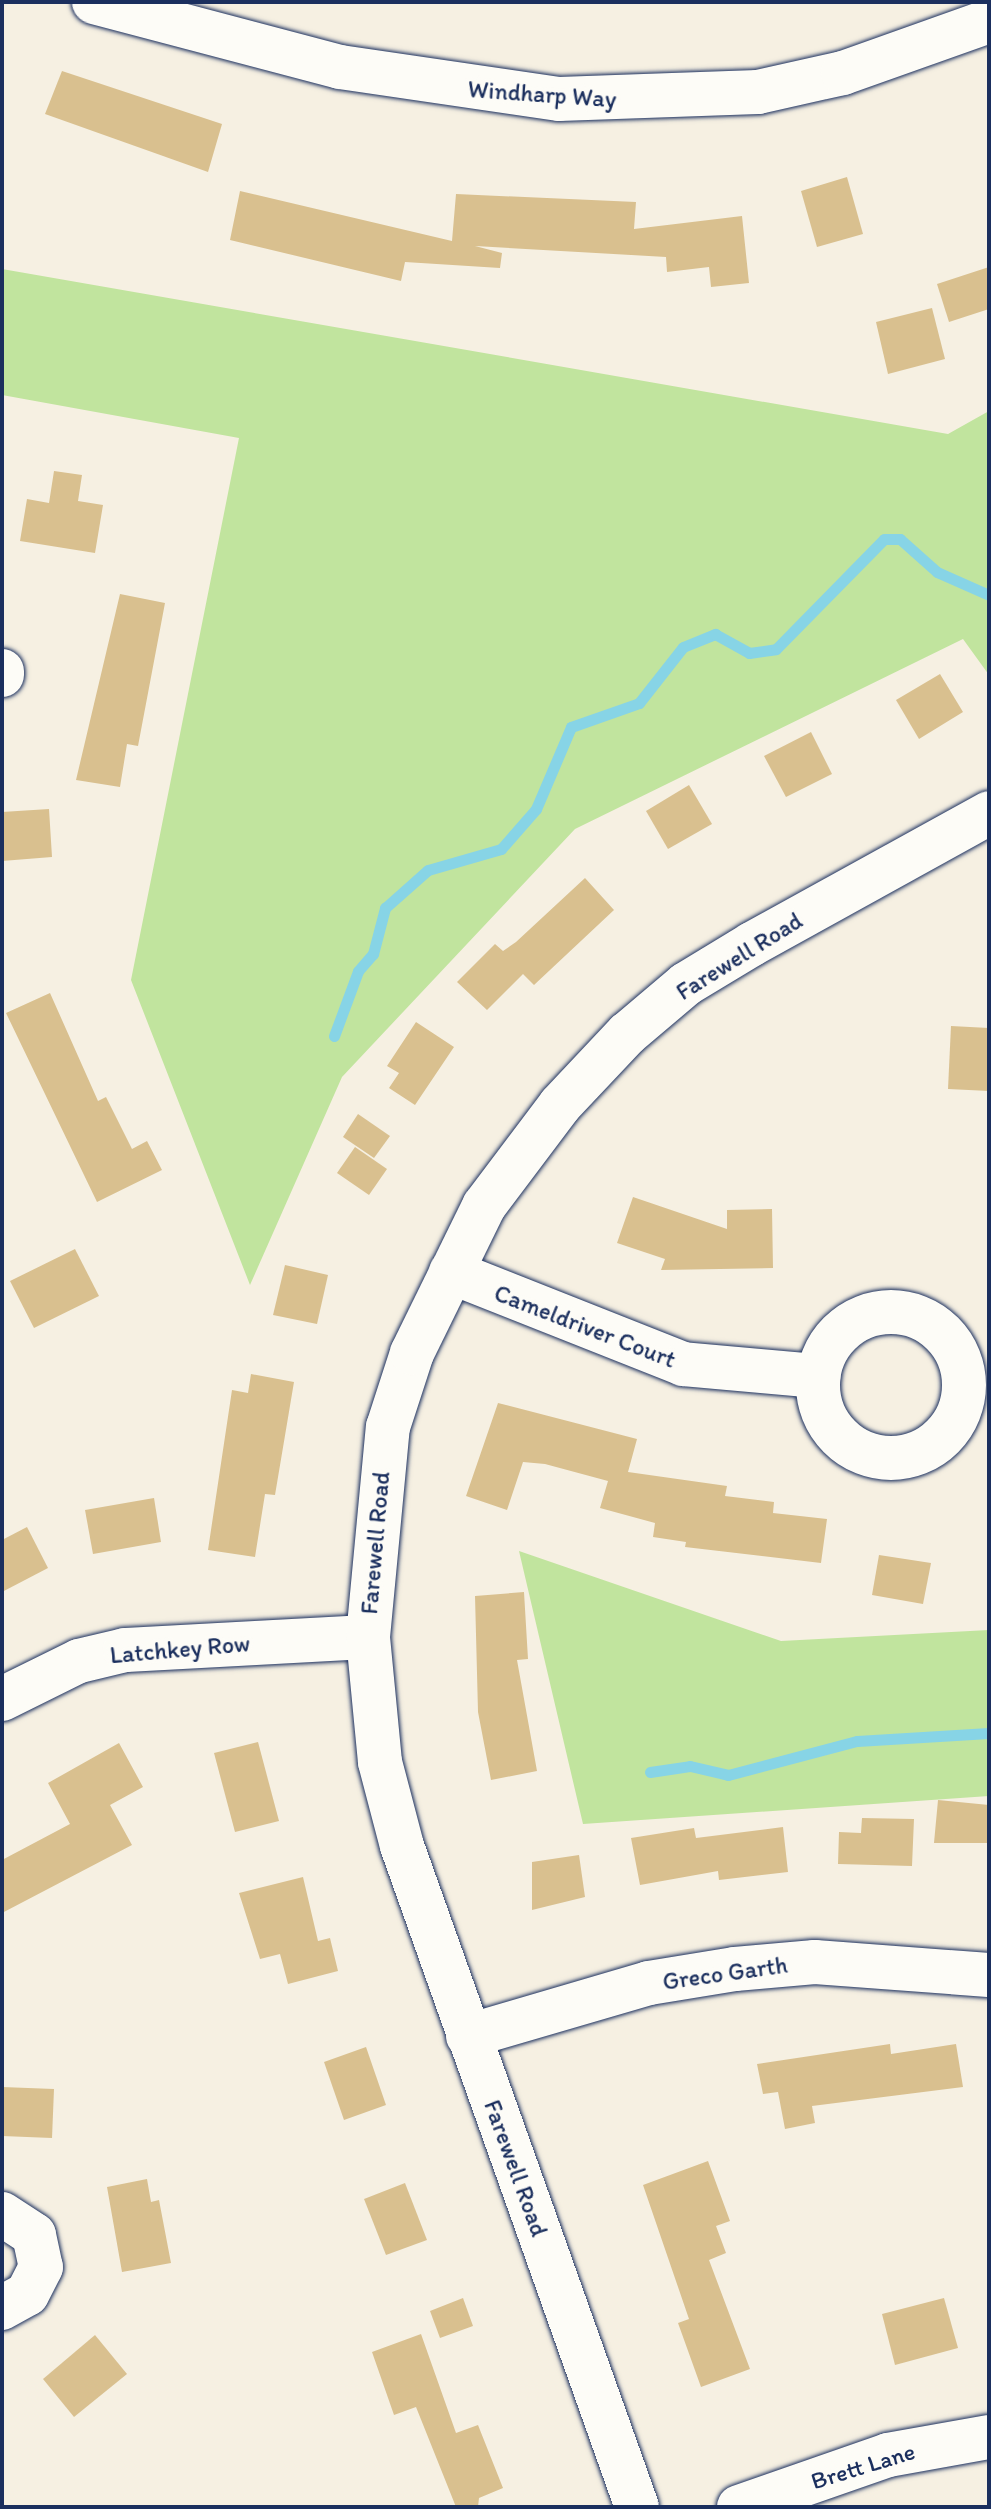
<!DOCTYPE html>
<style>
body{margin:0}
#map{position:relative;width:991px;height:2509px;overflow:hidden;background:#f6f0e2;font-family:Itim,sans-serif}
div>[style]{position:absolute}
.green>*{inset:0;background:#c1e49e}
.stream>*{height:11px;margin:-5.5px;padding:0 5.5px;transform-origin:5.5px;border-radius:5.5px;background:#87d4e6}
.building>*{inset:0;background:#d9c08f}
.roads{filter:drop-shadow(0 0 2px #1b2f5e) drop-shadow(0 0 2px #1b2f5e)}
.minor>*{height:44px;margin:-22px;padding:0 22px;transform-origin:22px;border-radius:22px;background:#fdfcf7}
.minor>.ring{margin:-22px;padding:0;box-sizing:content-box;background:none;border:44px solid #fdfcf7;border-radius:50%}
span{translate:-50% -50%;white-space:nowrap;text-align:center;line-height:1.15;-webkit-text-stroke:8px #fdfcf7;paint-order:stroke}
.street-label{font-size:24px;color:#1b2f5e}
.frame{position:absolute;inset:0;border:4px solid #1b2f5e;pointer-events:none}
</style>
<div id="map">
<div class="green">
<i style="clip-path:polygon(2px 269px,948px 434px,989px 411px,989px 675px,963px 639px,575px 829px,342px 1077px,250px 1285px,131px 980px,239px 438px,2px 395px)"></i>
<i style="clip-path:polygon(519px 1551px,781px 1641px,989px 1630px,989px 1796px,583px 1824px)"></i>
</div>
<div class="stream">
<i style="left:334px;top:1036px;width:69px;rotate:-69.7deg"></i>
<i style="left:358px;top:971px;width:23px;rotate:-49deg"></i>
<i style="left:373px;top:954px;width:48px;rotate:-75.4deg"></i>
<i style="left:385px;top:908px;width:57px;rotate:-41.5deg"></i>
<i style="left:428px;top:870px;width:76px;rotate:-16deg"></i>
<i style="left:501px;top:849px;width:53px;rotate:-48.8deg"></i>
<i style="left:536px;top:809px;width:89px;rotate:-66.9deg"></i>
<i style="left:571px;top:727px;width:72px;rotate:-19.4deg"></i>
<i style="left:639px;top:703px;width:71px;rotate:-51.8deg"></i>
<i style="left:683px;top:647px;width:35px;rotate:-22deg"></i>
<i style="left:715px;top:634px;width:39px;rotate:29deg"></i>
<i style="left:749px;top:653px;width:27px;rotate:-8deg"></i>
<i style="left:776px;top:649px;width:154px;rotate:-45.5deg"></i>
<i style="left:884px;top:539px;width:16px"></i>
<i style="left:900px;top:539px;width:50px;rotate:41.7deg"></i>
<i style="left:937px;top:572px;width:57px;rotate:23.9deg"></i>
<i style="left:650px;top:1772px;width:40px;rotate:-8.5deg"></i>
<i style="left:690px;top:1766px;width:39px;rotate:13deg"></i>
<i style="left:728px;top:1775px;width:133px;rotate:-14.8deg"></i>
<i style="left:857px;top:1741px;width:132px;rotate:-3.5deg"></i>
</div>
<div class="building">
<i style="clip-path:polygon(62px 71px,222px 124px,208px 172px,45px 114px)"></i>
<i style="clip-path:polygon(847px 177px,863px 234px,817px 247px,801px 191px)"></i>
<i style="clip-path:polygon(240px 191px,452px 241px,456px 194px,636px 202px,634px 229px,742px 216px,749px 283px,711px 287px,709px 267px,667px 272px,666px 257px,475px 246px,502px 253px,500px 268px,405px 262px,401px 281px,230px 240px)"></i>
<i style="clip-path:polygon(989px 267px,989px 309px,949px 322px,937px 284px)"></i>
<i style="clip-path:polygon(932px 308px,945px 359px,888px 374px,876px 322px)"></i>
<i style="clip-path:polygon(54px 471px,82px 475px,78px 501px,103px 505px,95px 553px,20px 541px,27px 499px,49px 503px)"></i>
<i style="clip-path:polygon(120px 594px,165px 603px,138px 746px,127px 744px,120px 787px,76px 780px)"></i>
<i style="clip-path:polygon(940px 674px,963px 712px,919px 739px,896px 700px)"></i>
<i style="clip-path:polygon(811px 732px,832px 774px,786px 797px,764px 756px)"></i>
<i style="clip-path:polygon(689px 785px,712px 824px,668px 849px,646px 811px)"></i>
<i style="clip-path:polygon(49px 809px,52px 857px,2px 861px,2px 812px)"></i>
<i style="clip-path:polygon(585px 878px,614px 910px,534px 985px,523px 974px,487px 1010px,457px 982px,495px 944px,503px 951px,516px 942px)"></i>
<i style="clip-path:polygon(50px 993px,98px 1101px,106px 1097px,132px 1149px,147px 1141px,162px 1170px,97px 1202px,6px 1013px)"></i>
<i style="clip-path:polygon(416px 1022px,454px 1047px,415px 1105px,389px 1088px,399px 1073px,387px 1066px)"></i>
<i style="clip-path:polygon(951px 1026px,989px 1028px,989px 1091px,948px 1089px)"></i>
<i style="clip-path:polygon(358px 1114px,390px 1136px,374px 1158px,343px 1137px)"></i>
<i style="clip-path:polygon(355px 1147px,387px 1169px,369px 1195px,337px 1173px)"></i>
<i style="clip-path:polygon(633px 1197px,727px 1229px,727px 1210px,772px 1209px,773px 1268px,661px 1270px,665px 1259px,617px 1243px)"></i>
<i style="clip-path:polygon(75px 1249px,99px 1296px,34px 1328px,10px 1281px)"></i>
<i style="clip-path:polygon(285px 1265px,328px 1275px,317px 1324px,273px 1315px)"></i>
<i style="clip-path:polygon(251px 1374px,294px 1382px,275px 1495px,265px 1494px,255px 1557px,208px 1550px,232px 1390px,248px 1393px)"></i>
<i style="clip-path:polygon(498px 1403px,637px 1439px,628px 1472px,727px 1486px,725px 1496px,774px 1502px,773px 1513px,827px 1519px,821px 1563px,685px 1547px,686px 1542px,653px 1537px,655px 1523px,600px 1508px,608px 1481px,545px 1464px,523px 1462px,507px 1510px,466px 1496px)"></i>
<i style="clip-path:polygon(154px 1498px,161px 1542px,93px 1554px,85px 1510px)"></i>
<i style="clip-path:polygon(27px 1527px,48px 1568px,2px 1592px,2px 1540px)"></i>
<i style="clip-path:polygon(879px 1555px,931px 1563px,923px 1604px,872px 1595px)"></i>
<i style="clip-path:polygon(524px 1592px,528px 1659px,517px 1660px,537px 1771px,491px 1780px,478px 1712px,475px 1596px)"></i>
<i style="clip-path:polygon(258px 1742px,279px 1821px,235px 1832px,214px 1753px)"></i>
<i style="clip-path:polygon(119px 1743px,143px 1787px,110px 1805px,132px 1845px,2px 1913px,2px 1860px,70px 1824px,48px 1783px)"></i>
<i style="clip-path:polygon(938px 1800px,989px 1805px,989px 1843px,934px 1843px)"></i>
<i style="clip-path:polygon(862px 1818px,914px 1819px,912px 1866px,838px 1864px,839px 1832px,861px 1833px)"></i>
<i style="clip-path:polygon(783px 1827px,788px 1872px,719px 1880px,718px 1871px,640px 1885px,631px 1838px,694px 1828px,696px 1838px)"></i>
<i style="clip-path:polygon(579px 1855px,585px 1897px,532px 1910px,532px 1862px)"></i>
<i style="clip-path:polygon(303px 1877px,318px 1941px,330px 1938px,338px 1971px,288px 1984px,280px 1954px,260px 1959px,239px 1893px)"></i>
<i style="clip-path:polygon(890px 2044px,891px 2054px,956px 2044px,963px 2087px,812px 2106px,815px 2123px,785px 2129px,778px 2092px,763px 2094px,757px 2064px)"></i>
<i style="clip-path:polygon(366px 2047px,386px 2105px,344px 2120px,324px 2062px)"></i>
<i style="clip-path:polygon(2px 2087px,54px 2089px,52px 2138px,2px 2136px)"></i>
<i style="clip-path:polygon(708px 2161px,730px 2221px,716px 2226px,726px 2253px,709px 2260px,750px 2369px,701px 2387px,678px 2323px,689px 2319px,643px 2185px)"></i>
<i style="clip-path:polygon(147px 2179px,151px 2202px,159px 2200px,171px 2263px,122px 2272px,107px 2187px)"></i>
<i style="clip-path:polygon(405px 2183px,427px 2240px,386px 2255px,364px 2199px)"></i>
<i style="clip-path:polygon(463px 2298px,473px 2326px,440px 2338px,430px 2311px)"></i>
<i style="clip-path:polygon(944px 2298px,958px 2348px,895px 2365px,882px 2314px)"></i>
<i style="clip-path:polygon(421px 2334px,456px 2433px,478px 2425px,503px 2488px,479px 2498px,478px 2507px,456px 2507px,416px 2407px,394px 2415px,372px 2352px)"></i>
<i style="clip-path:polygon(95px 2335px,127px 2374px,74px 2417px,43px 2379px)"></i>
</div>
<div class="roads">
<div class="minor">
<i style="left:94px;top:2px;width:254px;rotate:14.8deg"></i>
<i style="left:340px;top:67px;width:221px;rotate:8.3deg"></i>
<i style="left:559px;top:99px;width:199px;rotate:-2deg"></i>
<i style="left:758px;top:92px;width:87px;rotate:-12.6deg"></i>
<i style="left:843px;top:73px;width:155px;rotate:-19.6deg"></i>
<i style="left:2px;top:671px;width:4px;rotate:90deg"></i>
<i style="left:451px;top:1272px;width:250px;rotate:21.6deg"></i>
<i style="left:683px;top:1364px;width:136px;rotate:5.1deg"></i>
<i class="ring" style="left:818px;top:1312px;width:102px;height:102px"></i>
<i style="left:2px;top:1699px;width:86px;rotate:-26.3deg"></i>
<i style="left:79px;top:1661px;width:47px;rotate:-13.4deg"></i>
<i style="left:125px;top:1650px;width:243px;rotate:-3.1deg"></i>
<i style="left:468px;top:2036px;width:189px;rotate:-16.3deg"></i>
<i style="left:649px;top:1983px;width:87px;rotate:-9.2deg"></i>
<i style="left:735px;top:1969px;width:80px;rotate:-5deg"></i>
<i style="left:815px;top:1962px;width:174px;rotate:4.3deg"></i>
<i style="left:2px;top:2214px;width:38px;rotate:33deg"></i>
<i style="left:34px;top:2235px;width:33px;rotate:78deg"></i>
<i style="left:41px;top:2267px;width:30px;rotate:117deg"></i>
<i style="left:27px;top:2294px;width:29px;rotate:151deg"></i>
<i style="left:637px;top:2507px;width:702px;rotate:-109.57deg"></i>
<i style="left:402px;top:1846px;width:87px;rotate:-104.7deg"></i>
<i style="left:380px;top:1762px;width:126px;rotate:-95.5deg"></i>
<i style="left:368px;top:1637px;width:211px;rotate:-84.6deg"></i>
<i style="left:388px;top:1427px;width:78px;rotate:-72deg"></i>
<i style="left:412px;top:1353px;width:164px;rotate:-63.9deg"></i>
<i style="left:484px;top:1206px;width:126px;rotate:-53deg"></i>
<i style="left:560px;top:1105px;width:98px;rotate:-46.7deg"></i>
<i style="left:627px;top:1034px;width:77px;rotate:-40.3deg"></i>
<i style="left:686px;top:984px;width:77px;rotate:-31.2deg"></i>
<i style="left:752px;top:944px;width:271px;rotate:-28.9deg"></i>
<i style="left:739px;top:2507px;width:158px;rotate:-19.2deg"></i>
<i style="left:888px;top:2455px;width:103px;rotate:-10.1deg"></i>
</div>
</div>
<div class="street-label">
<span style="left:542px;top:94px;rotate:4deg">Windharp Way</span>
<span style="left:739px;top:956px;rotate:-32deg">Farewell Road</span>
<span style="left:585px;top:1326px;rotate:21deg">Cameldriver Court</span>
<span style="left:375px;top:1543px;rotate:-85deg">Farewell Road</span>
<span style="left:180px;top:1649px;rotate:-5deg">Latchkey Row</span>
<span style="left:725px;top:1973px;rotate:-8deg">Greco Garth</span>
<span style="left:516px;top:2168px;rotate:70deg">Farewell Road</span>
<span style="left:863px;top:2466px;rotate:-17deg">Brett Lane</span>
</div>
<div class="frame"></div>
</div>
